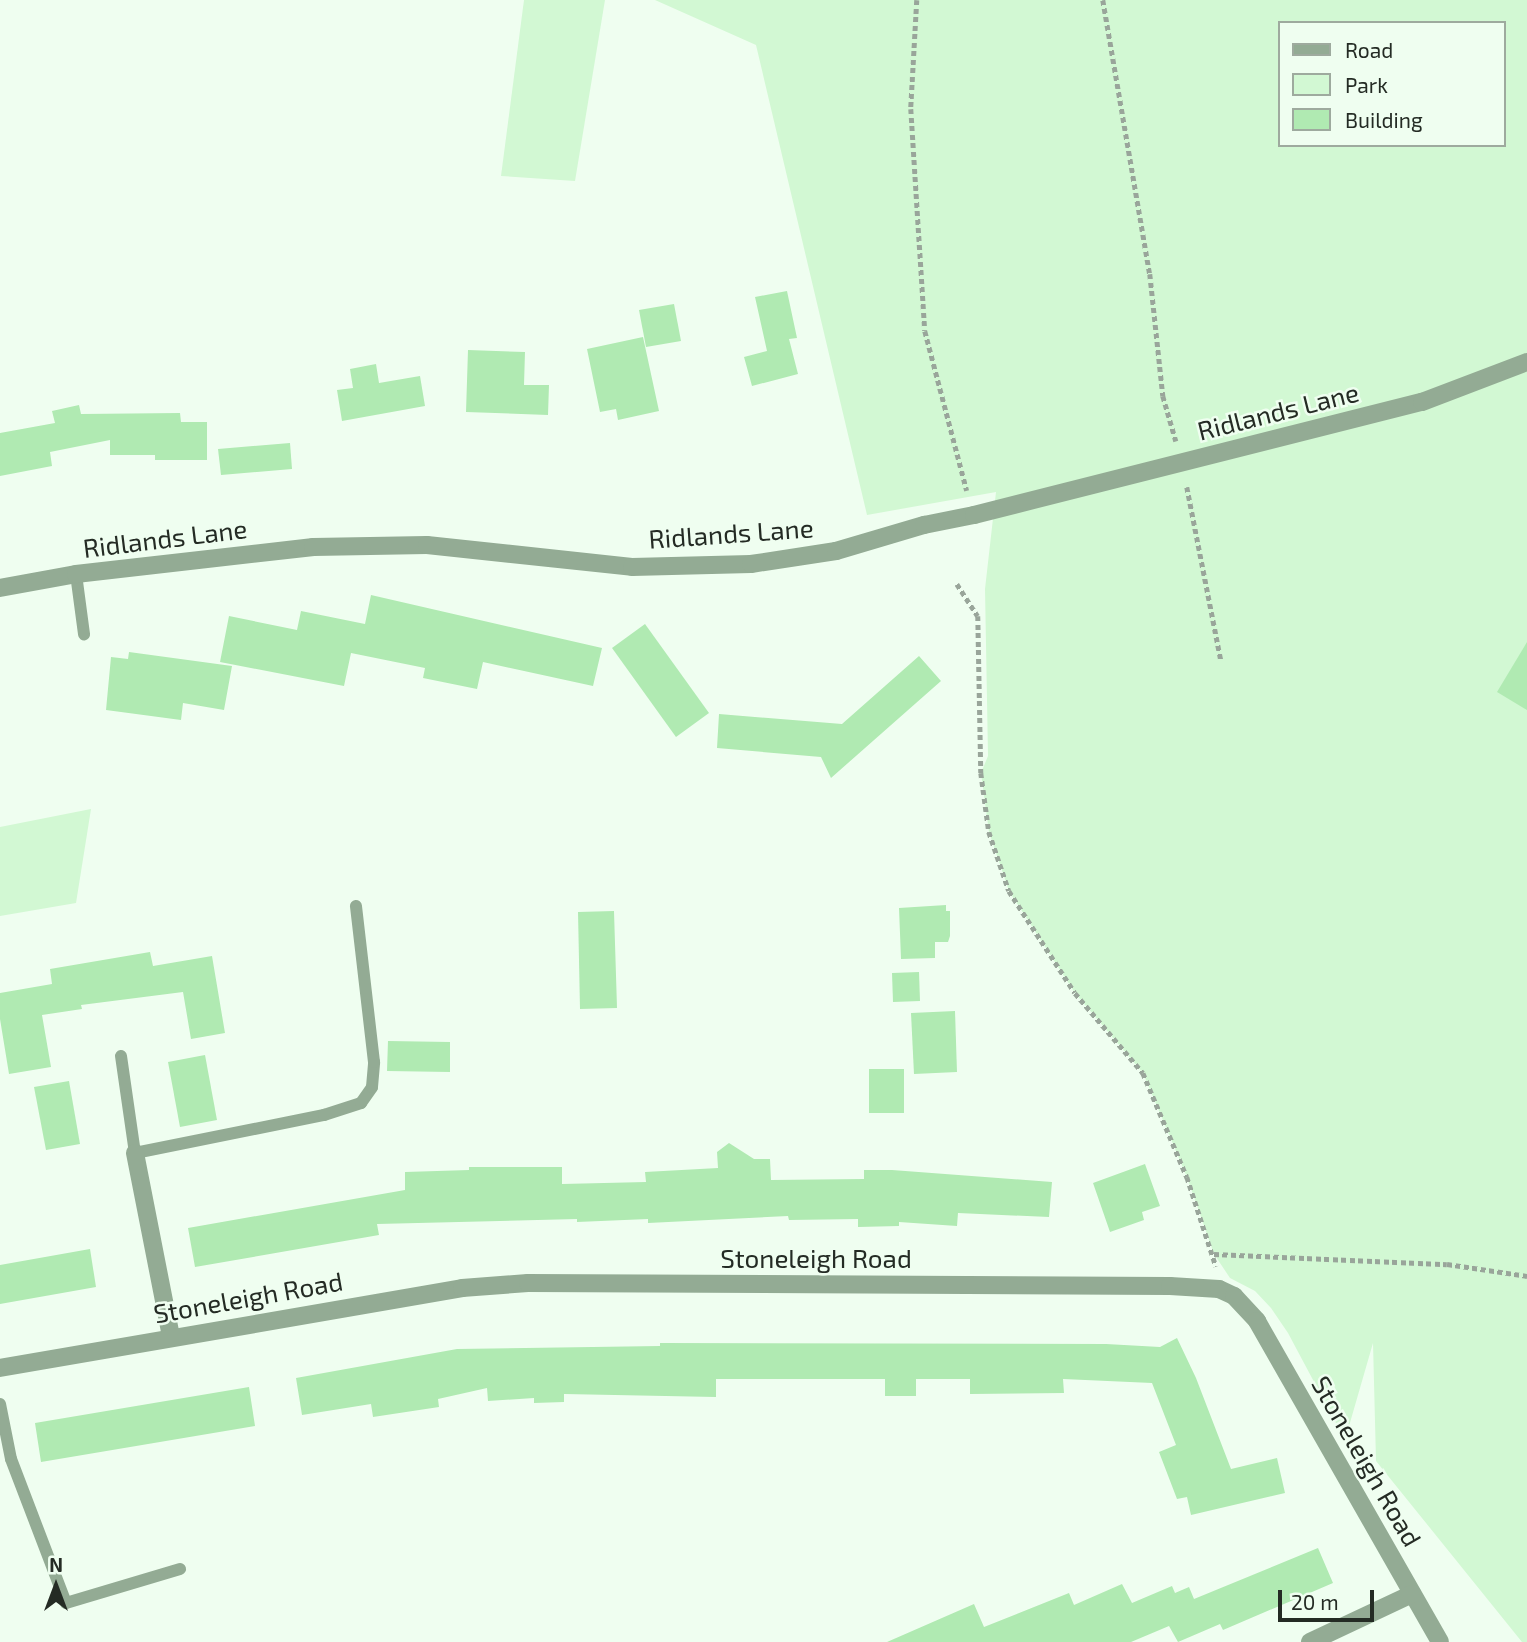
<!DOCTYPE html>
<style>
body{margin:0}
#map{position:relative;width:1527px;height:1642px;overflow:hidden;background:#effef0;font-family:"Exo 2",sans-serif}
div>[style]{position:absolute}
.green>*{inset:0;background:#d2f8d3}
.building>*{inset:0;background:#b0eab2}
.path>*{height:4.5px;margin-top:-2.25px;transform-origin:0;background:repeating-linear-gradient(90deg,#99a59a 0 5px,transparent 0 8.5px)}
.service>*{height:12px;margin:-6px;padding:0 6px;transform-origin:6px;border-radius:6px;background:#93ab94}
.minor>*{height:18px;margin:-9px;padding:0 9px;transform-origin:9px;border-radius:9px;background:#93ab94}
span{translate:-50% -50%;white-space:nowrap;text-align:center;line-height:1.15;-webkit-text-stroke:5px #effef0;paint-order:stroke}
.street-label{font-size:26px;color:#242b24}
.legend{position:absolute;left:1278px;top:21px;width:228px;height:126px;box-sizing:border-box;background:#effef0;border:2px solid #9eaa9e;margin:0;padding:9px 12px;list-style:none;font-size:21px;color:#242b24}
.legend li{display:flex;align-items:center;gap:14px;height:35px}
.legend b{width:35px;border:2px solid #9eaa9e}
.north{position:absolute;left:21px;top:1551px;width:70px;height:70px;-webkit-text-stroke:5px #effef0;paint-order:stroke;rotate:0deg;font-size:19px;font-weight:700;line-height:28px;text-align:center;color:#242b24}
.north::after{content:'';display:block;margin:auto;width:24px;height:32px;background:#242b24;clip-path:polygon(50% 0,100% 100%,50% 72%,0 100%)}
.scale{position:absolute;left:1278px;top:1590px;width:96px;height:32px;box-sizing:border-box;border:4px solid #242b24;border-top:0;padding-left:9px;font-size:21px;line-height:24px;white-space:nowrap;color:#242b24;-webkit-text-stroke:5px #effef0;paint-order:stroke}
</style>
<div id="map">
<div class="green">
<i style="clip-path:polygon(524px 0,605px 0,575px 181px,501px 176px)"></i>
<i style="clip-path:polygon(evenodd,655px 0,1527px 0,1527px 1642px,1522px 1642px,1376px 1461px,1373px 1343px,1345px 1440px,1288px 1333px,1271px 1308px,1255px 1291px,1230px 1278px,1214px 1254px,1187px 1177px,1143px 1073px,1075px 993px,1009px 891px,989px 832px,981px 773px,988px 756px,985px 589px,996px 492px,867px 515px,756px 45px,655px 0,1280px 23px,1504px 23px,1504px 145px,1280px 145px,1280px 23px)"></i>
<i style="clip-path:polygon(91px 809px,76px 903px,0 916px,0 827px)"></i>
</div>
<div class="building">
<i style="clip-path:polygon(787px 291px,797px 338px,789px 339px,798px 374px,752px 386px,744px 357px,767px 351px,755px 297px)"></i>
<i style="clip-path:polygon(674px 304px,681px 341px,646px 347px,639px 310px)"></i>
<i style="clip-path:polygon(643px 337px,659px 411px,618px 420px,616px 409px,600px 412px,587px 349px)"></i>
<i style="clip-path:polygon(468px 350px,525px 352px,524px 385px,549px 385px,548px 415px,466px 412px)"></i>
<i style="clip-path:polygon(376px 364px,379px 383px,420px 376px,425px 406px,342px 421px,337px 390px,353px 388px,350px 369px)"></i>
<i style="clip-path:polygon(79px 405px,81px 414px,180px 413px,181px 422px,207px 422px,207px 460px,155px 460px,155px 455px,110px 455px,110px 440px,50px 452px,52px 466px,0 476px,0 433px,55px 423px,52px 411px)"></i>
<i style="clip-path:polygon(290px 443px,292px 469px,221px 475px,218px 449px)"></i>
<i style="clip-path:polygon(371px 595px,602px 648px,593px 686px,483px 662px,477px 689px,423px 678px,425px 668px,351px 653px,344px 686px,220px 662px,229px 616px,297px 630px,301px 611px,365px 624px)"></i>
<i style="clip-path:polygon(645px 624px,709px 713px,676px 737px,612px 648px)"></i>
<i style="clip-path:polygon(1527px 642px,1527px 710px,1497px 692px)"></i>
<i style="clip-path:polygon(129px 652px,232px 666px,224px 710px,183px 703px,181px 720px,106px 710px,111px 657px,128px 659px)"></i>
<i style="clip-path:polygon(919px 656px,941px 681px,831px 778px,821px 757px,717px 748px,719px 714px,842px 724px)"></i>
<i style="clip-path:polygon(946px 905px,946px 911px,950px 911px,950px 936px,948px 942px,935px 942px,935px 958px,901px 959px,899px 908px)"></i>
<i style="clip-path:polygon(614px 911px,617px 1008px,580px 1009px,578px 912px)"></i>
<i style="clip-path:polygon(150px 952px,153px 966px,212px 956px,225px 1033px,191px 1039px,183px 992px,81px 1005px,82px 1009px,42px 1015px,51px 1067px,9px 1074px,0 1019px,0 993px,52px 984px,50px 969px)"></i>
<i style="clip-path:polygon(919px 972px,920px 1001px,893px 1002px,892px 973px)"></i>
<i style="clip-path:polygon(955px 1011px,957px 1072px,914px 1074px,911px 1013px)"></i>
<i style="clip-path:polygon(388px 1041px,450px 1042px,450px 1072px,387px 1071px)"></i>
<i style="clip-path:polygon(205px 1055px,217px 1120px,180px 1127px,168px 1062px)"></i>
<i style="clip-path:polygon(869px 1069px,904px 1069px,904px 1113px,869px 1113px)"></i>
<i style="clip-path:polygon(69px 1081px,80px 1144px,46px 1150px,34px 1087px)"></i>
<i style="clip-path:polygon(729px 1143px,754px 1159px,770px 1159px,771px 1180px,864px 1179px,864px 1170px,892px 1170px,1052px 1182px,1049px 1217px,958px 1213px,957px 1226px,899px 1222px,899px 1226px,858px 1227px,858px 1219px,789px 1220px,788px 1216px,648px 1223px,648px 1219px,577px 1222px,577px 1219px,377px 1224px,379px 1235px,195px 1267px,188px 1228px,405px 1190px,405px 1172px,469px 1170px,469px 1167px,562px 1167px,562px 1184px,646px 1182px,645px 1172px,718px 1168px,717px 1152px)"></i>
<i style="clip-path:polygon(1145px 1164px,1160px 1206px,1142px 1212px,1144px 1220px,1110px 1232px,1093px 1183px)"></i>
<i style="clip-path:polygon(90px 1249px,96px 1287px,0 1304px,0 1265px)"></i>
<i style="clip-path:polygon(1177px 1338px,1196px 1378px,1231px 1469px,1277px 1458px,1285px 1493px,1191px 1515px,1187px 1497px,1177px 1499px,1159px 1452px,1176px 1445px,1152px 1383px,1063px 1379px,1064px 1393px,970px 1394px,970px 1379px,916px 1379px,916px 1396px,885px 1396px,885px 1379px,716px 1379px,716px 1397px,564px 1394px,564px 1402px,534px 1403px,534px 1398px,488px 1401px,487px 1388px,438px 1399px,439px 1407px,373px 1417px,371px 1404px,302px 1415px,296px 1378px,457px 1349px,660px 1346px,660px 1343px,1106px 1344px,1160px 1347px)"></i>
<i style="clip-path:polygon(249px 1387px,255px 1426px,41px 1462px,35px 1423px)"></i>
<i style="clip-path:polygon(1318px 1548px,1333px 1583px,1223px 1630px,1220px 1624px,1178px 1642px,1169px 1626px,1131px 1642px,887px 1642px,974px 1604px,984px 1627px,1069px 1593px,1074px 1605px,1122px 1584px,1132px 1603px,1172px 1586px,1175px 1593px,1189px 1587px,1194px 1599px)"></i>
</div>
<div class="path">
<i style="left:917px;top:0;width:109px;rotate:93.2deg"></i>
<i style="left:911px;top:109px;width:222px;rotate:86.4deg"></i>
<i style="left:925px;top:331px;width:165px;rotate:75.3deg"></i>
<i style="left:1103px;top:0;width:278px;rotate:80.3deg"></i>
<i style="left:1150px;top:274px;width:123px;rotate:83.9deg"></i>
<i style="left:1163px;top:396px;width:47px;rotate:73.9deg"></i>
<i style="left:1187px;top:487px;width:176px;rotate:78.9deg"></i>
<i style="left:957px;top:584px;width:38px;rotate:57deg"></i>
<i style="left:978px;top:616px;width:157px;rotate:88.9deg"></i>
<i style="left:981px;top:773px;width:60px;rotate:82.3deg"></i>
<i style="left:989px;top:832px;width:62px;rotate:71.3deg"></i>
<i style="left:1009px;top:891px;width:121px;rotate:57.1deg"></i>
<i style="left:1075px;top:993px;width:105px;rotate:49.6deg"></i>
<i style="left:1143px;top:1073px;width:113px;rotate:67.1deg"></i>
<i style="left:1187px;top:1177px;width:94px;rotate:72deg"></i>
<i style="left:1214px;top:1254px;width:233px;rotate:2.5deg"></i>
<i style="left:1447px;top:1264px;width:81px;rotate:8.5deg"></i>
</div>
<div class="service">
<i style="left:76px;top:574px;width:61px;rotate:82.4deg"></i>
<i style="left:121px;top:1056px;width:98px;rotate:81.8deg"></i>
<i style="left:135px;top:1153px;width:193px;rotate:-11.4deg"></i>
<i style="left:324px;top:1115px;width:39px;rotate:-18deg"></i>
<i style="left:361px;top:1103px;width:19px;rotate:-55deg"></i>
<i style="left:372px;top:1087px;width:25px;rotate:-85deg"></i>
<i style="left:374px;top:1062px;width:157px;rotate:-96.6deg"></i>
<i style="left:0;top:1404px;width:56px;rotate:78.7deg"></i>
<i style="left:11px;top:1459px;width:154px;rotate:69.1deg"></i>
<i style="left:66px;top:1603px;width:119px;rotate:-16.6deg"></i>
</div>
<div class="minor">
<i style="left:0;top:588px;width:77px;rotate:-10.4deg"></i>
<i style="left:76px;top:574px;width:239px;rotate:-6.5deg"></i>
<i style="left:313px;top:547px;width:114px;rotate:-1deg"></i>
<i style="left:427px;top:545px;width:206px;rotate:6.1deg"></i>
<i style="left:632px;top:567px;width:119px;rotate:-1.4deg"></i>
<i style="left:751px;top:564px;width:86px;rotate:-8.7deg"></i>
<i style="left:836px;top:551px;width:92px;rotate:-16.5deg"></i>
<i style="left:924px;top:525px;width:51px;rotate:-11.3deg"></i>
<i style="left:974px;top:515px;width:462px;rotate:-14.2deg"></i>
<i style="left:1422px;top:402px;width:112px;rotate:-20.9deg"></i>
<i style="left:135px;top:1153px;width:187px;rotate:78.9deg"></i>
<i style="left:0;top:1368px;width:469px;rotate:-9.8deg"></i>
<i style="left:462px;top:1288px;width:66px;rotate:-4.3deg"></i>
<i style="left:528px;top:1283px;width:642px;rotate:0.27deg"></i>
<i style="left:1170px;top:1286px;width:49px;rotate:3.5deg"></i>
<i style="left:1219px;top:1289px;width:17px;rotate:25deg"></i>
<i style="left:1234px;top:1296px;width:34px;rotate:47deg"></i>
<i style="left:1257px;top:1321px;width:369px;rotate:60.3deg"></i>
<i style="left:1310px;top:1642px;width:113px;rotate:-25.2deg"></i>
</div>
<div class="street-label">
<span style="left:1278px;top:411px;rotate:-14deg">Ridlands Lane</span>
<span style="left:731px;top:533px;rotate:-4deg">Ridlands Lane</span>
<span style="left:165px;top:538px;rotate:-7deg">Ridlands Lane</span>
<span style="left:816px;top:1258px">Stoneleigh Road</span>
<span style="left:248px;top:1297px;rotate:-10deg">Stoneleigh Road</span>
<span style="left:1367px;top:1461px;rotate:60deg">Stoneleigh Road</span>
</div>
<ul class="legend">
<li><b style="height:9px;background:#93ab94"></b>Road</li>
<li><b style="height:19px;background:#d2f8d3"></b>Park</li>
<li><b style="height:19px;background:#b0eab2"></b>Building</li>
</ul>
<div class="north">N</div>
<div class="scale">20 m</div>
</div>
